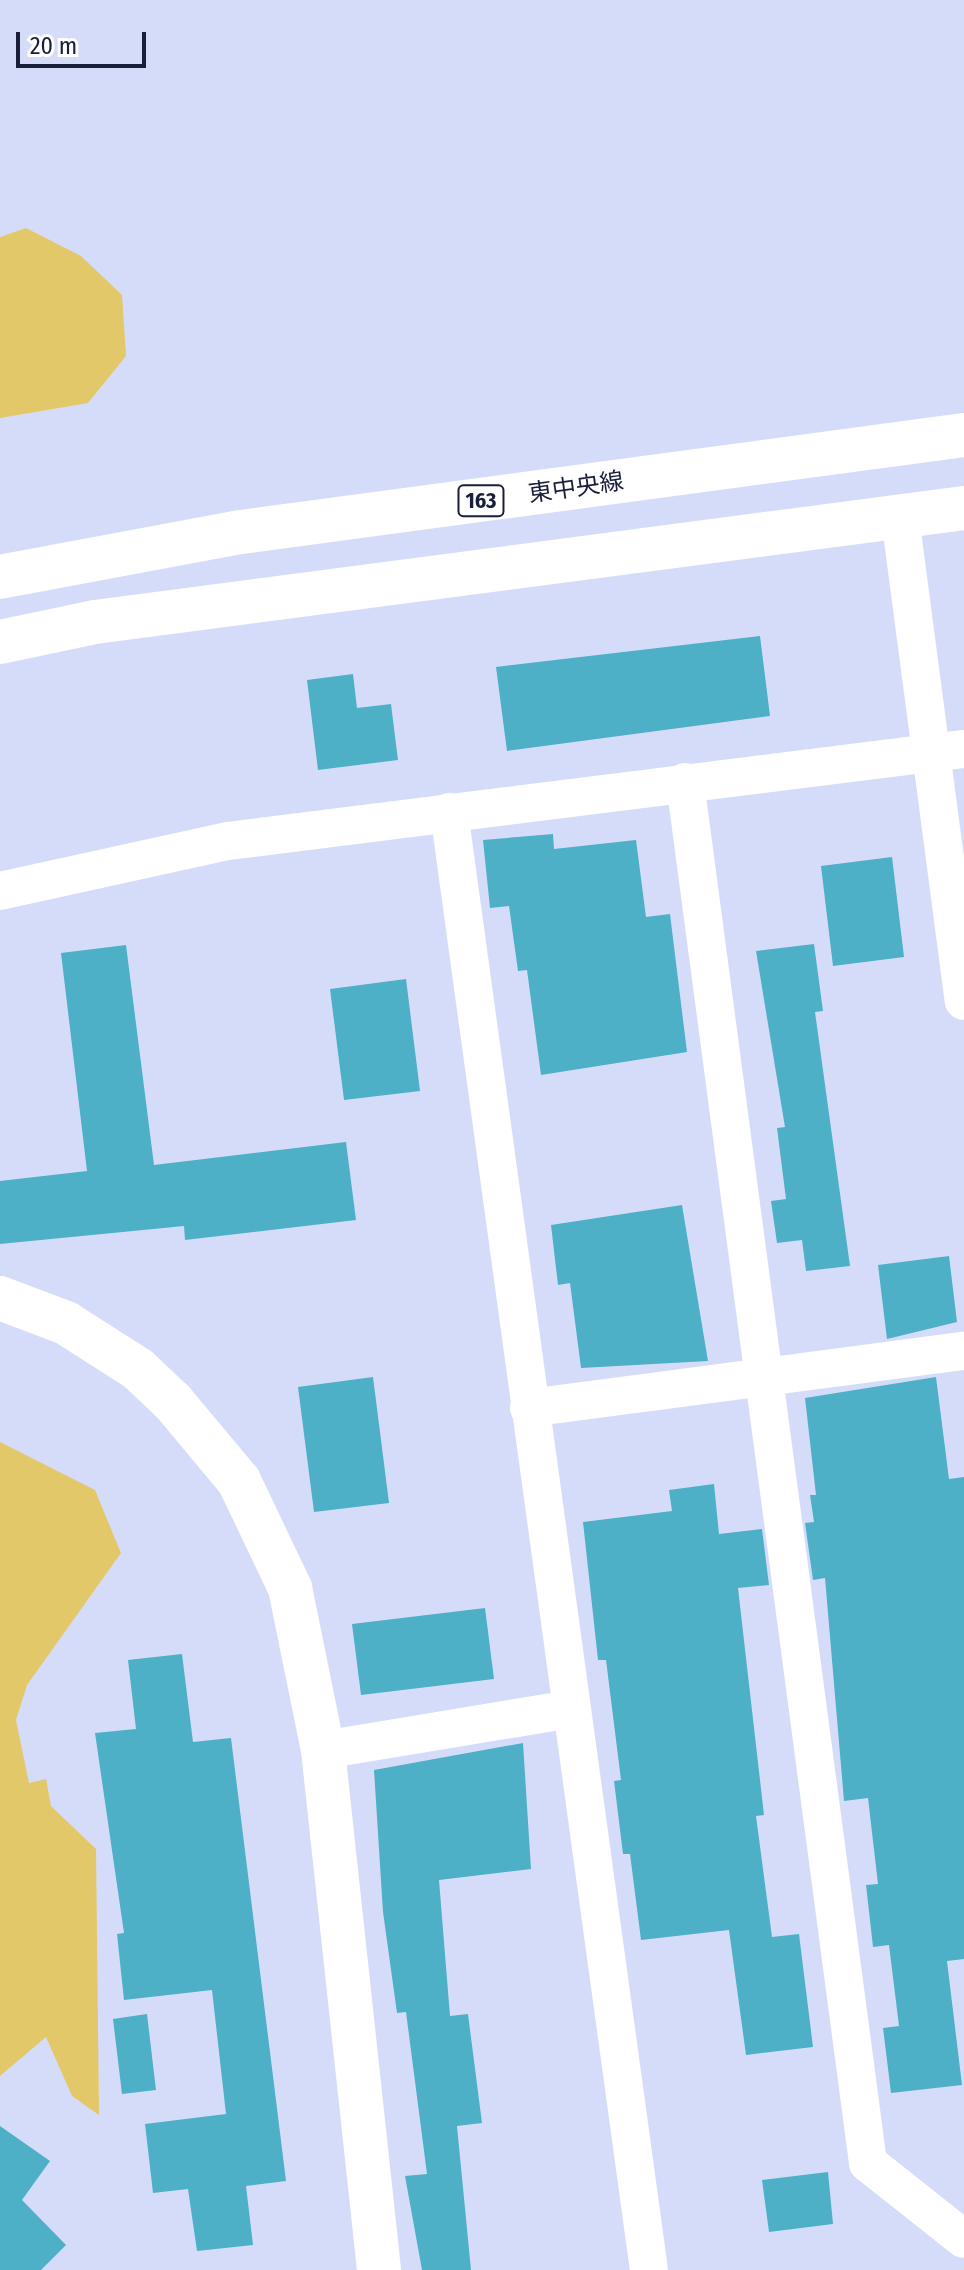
<!DOCTYPE html>
<meta charset="utf-8">
<style>
body{margin:0}
#map{position:relative;width:964px;height:2270px;overflow:hidden;background:#d5dcfa;font-family:"Fira Sans Condensed","Noto Sans JP",sans-serif}
div>[style]{position:absolute}
.green>*{inset:0;background:#e2c868}
.building>*{inset:0;background:#4db0c6}
.minor>*{height:38px;margin:-19px;padding:0 19px;transform-origin:19px;border-radius:19px;background:#fff}
.tertiary>*{height:44px;margin:-22px;padding:0 22px;transform-origin:22px;border-radius:22px;background:#fff}
.trunk>*{height:44px;margin:-22px;padding:0 22px;transform-origin:22px;border-radius:22px;background:#fff}
span{translate:-50% -50%;white-space:nowrap;text-align:center;line-height:1.15;-webkit-text-stroke:8px #fefefe;paint-order:stroke}
.shield-label span{padding:2px 6px;background:#fefefe;border:2px solid;border-radius:6px;-webkit-text-stroke-width:0}
.shield-label{font-size:22px;color:#191e39;font-weight:700}
.street-label{font-size:24px;color:#191e39}
.scale{position:absolute;left:16px;top:32px;width:130px;height:36px;box-sizing:border-box;border:4px solid #191e39;border-top:0;padding-left:10px;font-size:24px;line-height:28px;white-space:nowrap;color:#191e39;-webkit-text-stroke:6px #fefefe;paint-order:stroke}
</style>
<div id="map">
<div class="green">
<i style="clip-path:polygon(26px 228px,81px 256px,122px 295px,126px 356px,88px 403px,0 418px,0 237px)"></i>
<i style="clip-path:polygon(0 1442px,95px 1490px,121px 1553px,27px 1685px,16px 1720px,29px 1783px,46px 1779px,51px 1806px,96px 1849px,99px 2115px,72px 2096px,46px 2037px,0 2076px)"></i>
</div>
<div class="building">
<i style="clip-path:polygon(760px 636px,770px 716px,507px 751px,496px 667px)"></i>
<i style="clip-path:polygon(353px 674px,357px 708px,391px 704px,398px 760px,318px 770px,307px 680px)"></i>
<i style="clip-path:polygon(553px 834px,554px 849px,636px 840px,646px 917px,670px 914px,687px 1052px,541px 1075px,527px 970px,518px 971px,509px 906px,490px 908px,483px 840px)"></i>
<i style="clip-path:polygon(892px 857px,904px 957px,833px 966px,821px 866px)"></i>
<i style="clip-path:polygon(814px 944px,823px 1011px,815px 1012px,850px 1266px,806px 1271px,802px 1240px,777px 1243px,771px 1201px,786px 1199px,777px 1128px,785px 1127px,756px 951px)"></i>
<i style="clip-path:polygon(126px 945px,154px 1165px,346px 1142px,356px 1220px,185px 1240px,184px 1226px,0 1244px,0 1181px,87px 1171px,61px 953px)"></i>
<i style="clip-path:polygon(406px 979px,420px 1091px,344px 1100px,330px 989px)"></i>
<i style="clip-path:polygon(682px 1205px,708px 1361px,581px 1368px,570px 1283px,558px 1285px,551px 1225px)"></i>
<i style="clip-path:polygon(949px 1256px,957px 1322px,887px 1339px,878px 1265px)"></i>
<i style="clip-path:polygon(373px 1377px,389px 1503px,314px 1512px,298px 1387px)"></i>
<i style="clip-path:polygon(936px 1377px,949px 1479px,964px 1477px,964px 1959px,947px 1961px,962px 2085px,891px 2093px,883px 2028px,899px 2026px,889px 1945px,873px 1947px,866px 1885px,878px 1884px,868px 1798px,844px 1801px,825px 1578px,813px 1580px,805px 1523px,814px 1522px,810px 1495px,816px 1495px,805px 1398px)"></i>
<i style="clip-path:polygon(714px 1484px,719px 1534px,762px 1529px,769px 1585px,738px 1588px,764px 1815px,756px 1816px,772px 1937px,799px 1934px,813px 2047px,746px 2055px,729px 1930px,641px 1940px,630px 1854px,623px 1854px,614px 1781px,621px 1780px,606px 1660px,598px 1660px,583px 1522px,672px 1511px,669px 1490px)"></i>
<i style="clip-path:polygon(485px 1608px,494px 1679px,361px 1695px,352px 1624px)"></i>
<i style="clip-path:polygon(182px 1654px,193px 1742px,231px 1738px,286px 2181px,246px 2186px,253px 2245px,197px 2251px,188px 2189px,153px 2193px,145px 2124px,226px 2114px,212px 1990px,124px 2000px,117px 1934px,124px 1933px,95px 1733px,136px 1729px,128px 1660px)"></i>
<i style="clip-path:polygon(523px 1743px,531px 1869px,439px 1880px,450px 2016px,468px 2014px,482px 2123px,457px 2126px,471px 2270px,422px 2270px,405px 2176px,427px 2174px,406px 2012px,397px 2013px,383px 1912px,374px 1770px)"></i>
<i style="clip-path:polygon(147px 2014px,156px 2090px,122px 2094px,113px 2019px)"></i>
<i style="clip-path:polygon(0 2126px,50px 2161px,22px 2200px,66px 2245px,41px 2270px,0 2270px)"></i>
<i style="clip-path:polygon(828px 2172px,833px 2224px,769px 2232px,762px 2180px)"></i>
</div>
<div class="minor">
<i style="left:900px;top:517px;width:488px;rotate:82.5deg"></i>
<i style="left:685px;top:782px;width:1393px;rotate:82.45deg"></i>
<i style="left:868px;top:2163px;width:122px;rotate:38.4deg"></i>
<i style="left:449px;top:812px;width:1472px;rotate:82.19deg"></i>
<i style="left:0;top:891px;width:233px;rotate:-12.4deg"></i>
<i style="left:228px;top:841px;width:742px;rotate:-7.13deg"></i>
<i style="left:529px;top:1408px;width:439px;rotate:-7.5deg"></i>
<i style="left:323px;top:1750px;width:250px;rotate:-9.4deg"></i>
</div>
<div class="tertiary">
<i style="left:0;top:1298px;width:71px;rotate:20.7deg"></i>
<i style="left:66px;top:1323px;width:85px;rotate:32.6deg"></i>
<i style="left:138px;top:1369px;width:48px;rotate:43.3deg"></i>
<i style="left:173px;top:1402px;width:103px;rotate:50.1deg"></i>
<i style="left:239px;top:1481px;width:119px;rotate:64.5deg"></i>
<i style="left:290px;top:1588px;width:165px;rotate:78.5deg"></i>
<i style="left:323px;top:1750px;width:523px;rotate:83.85deg"></i>
</div>
<div class="trunk">
<i style="left:0;top:577px;width:245px;rotate:-10.6deg"></i>
<i style="left:241px;top:532px;width:729px;rotate:-7.64deg"></i>
<i style="left:0;top:642px;width:97px;rotate:-11.9deg"></i>
<i style="left:95px;top:622px;width:876px;rotate:-7.47deg"></i>
</div>
<div class="shield-label">
<span style="left:481px;top:501px">163</span>
</div>
<div class="street-label">
<span style="left:576px;top:488px;rotate:-8deg">東中央線</span>
</div>
<div class="scale">20 m</div>
</div>
